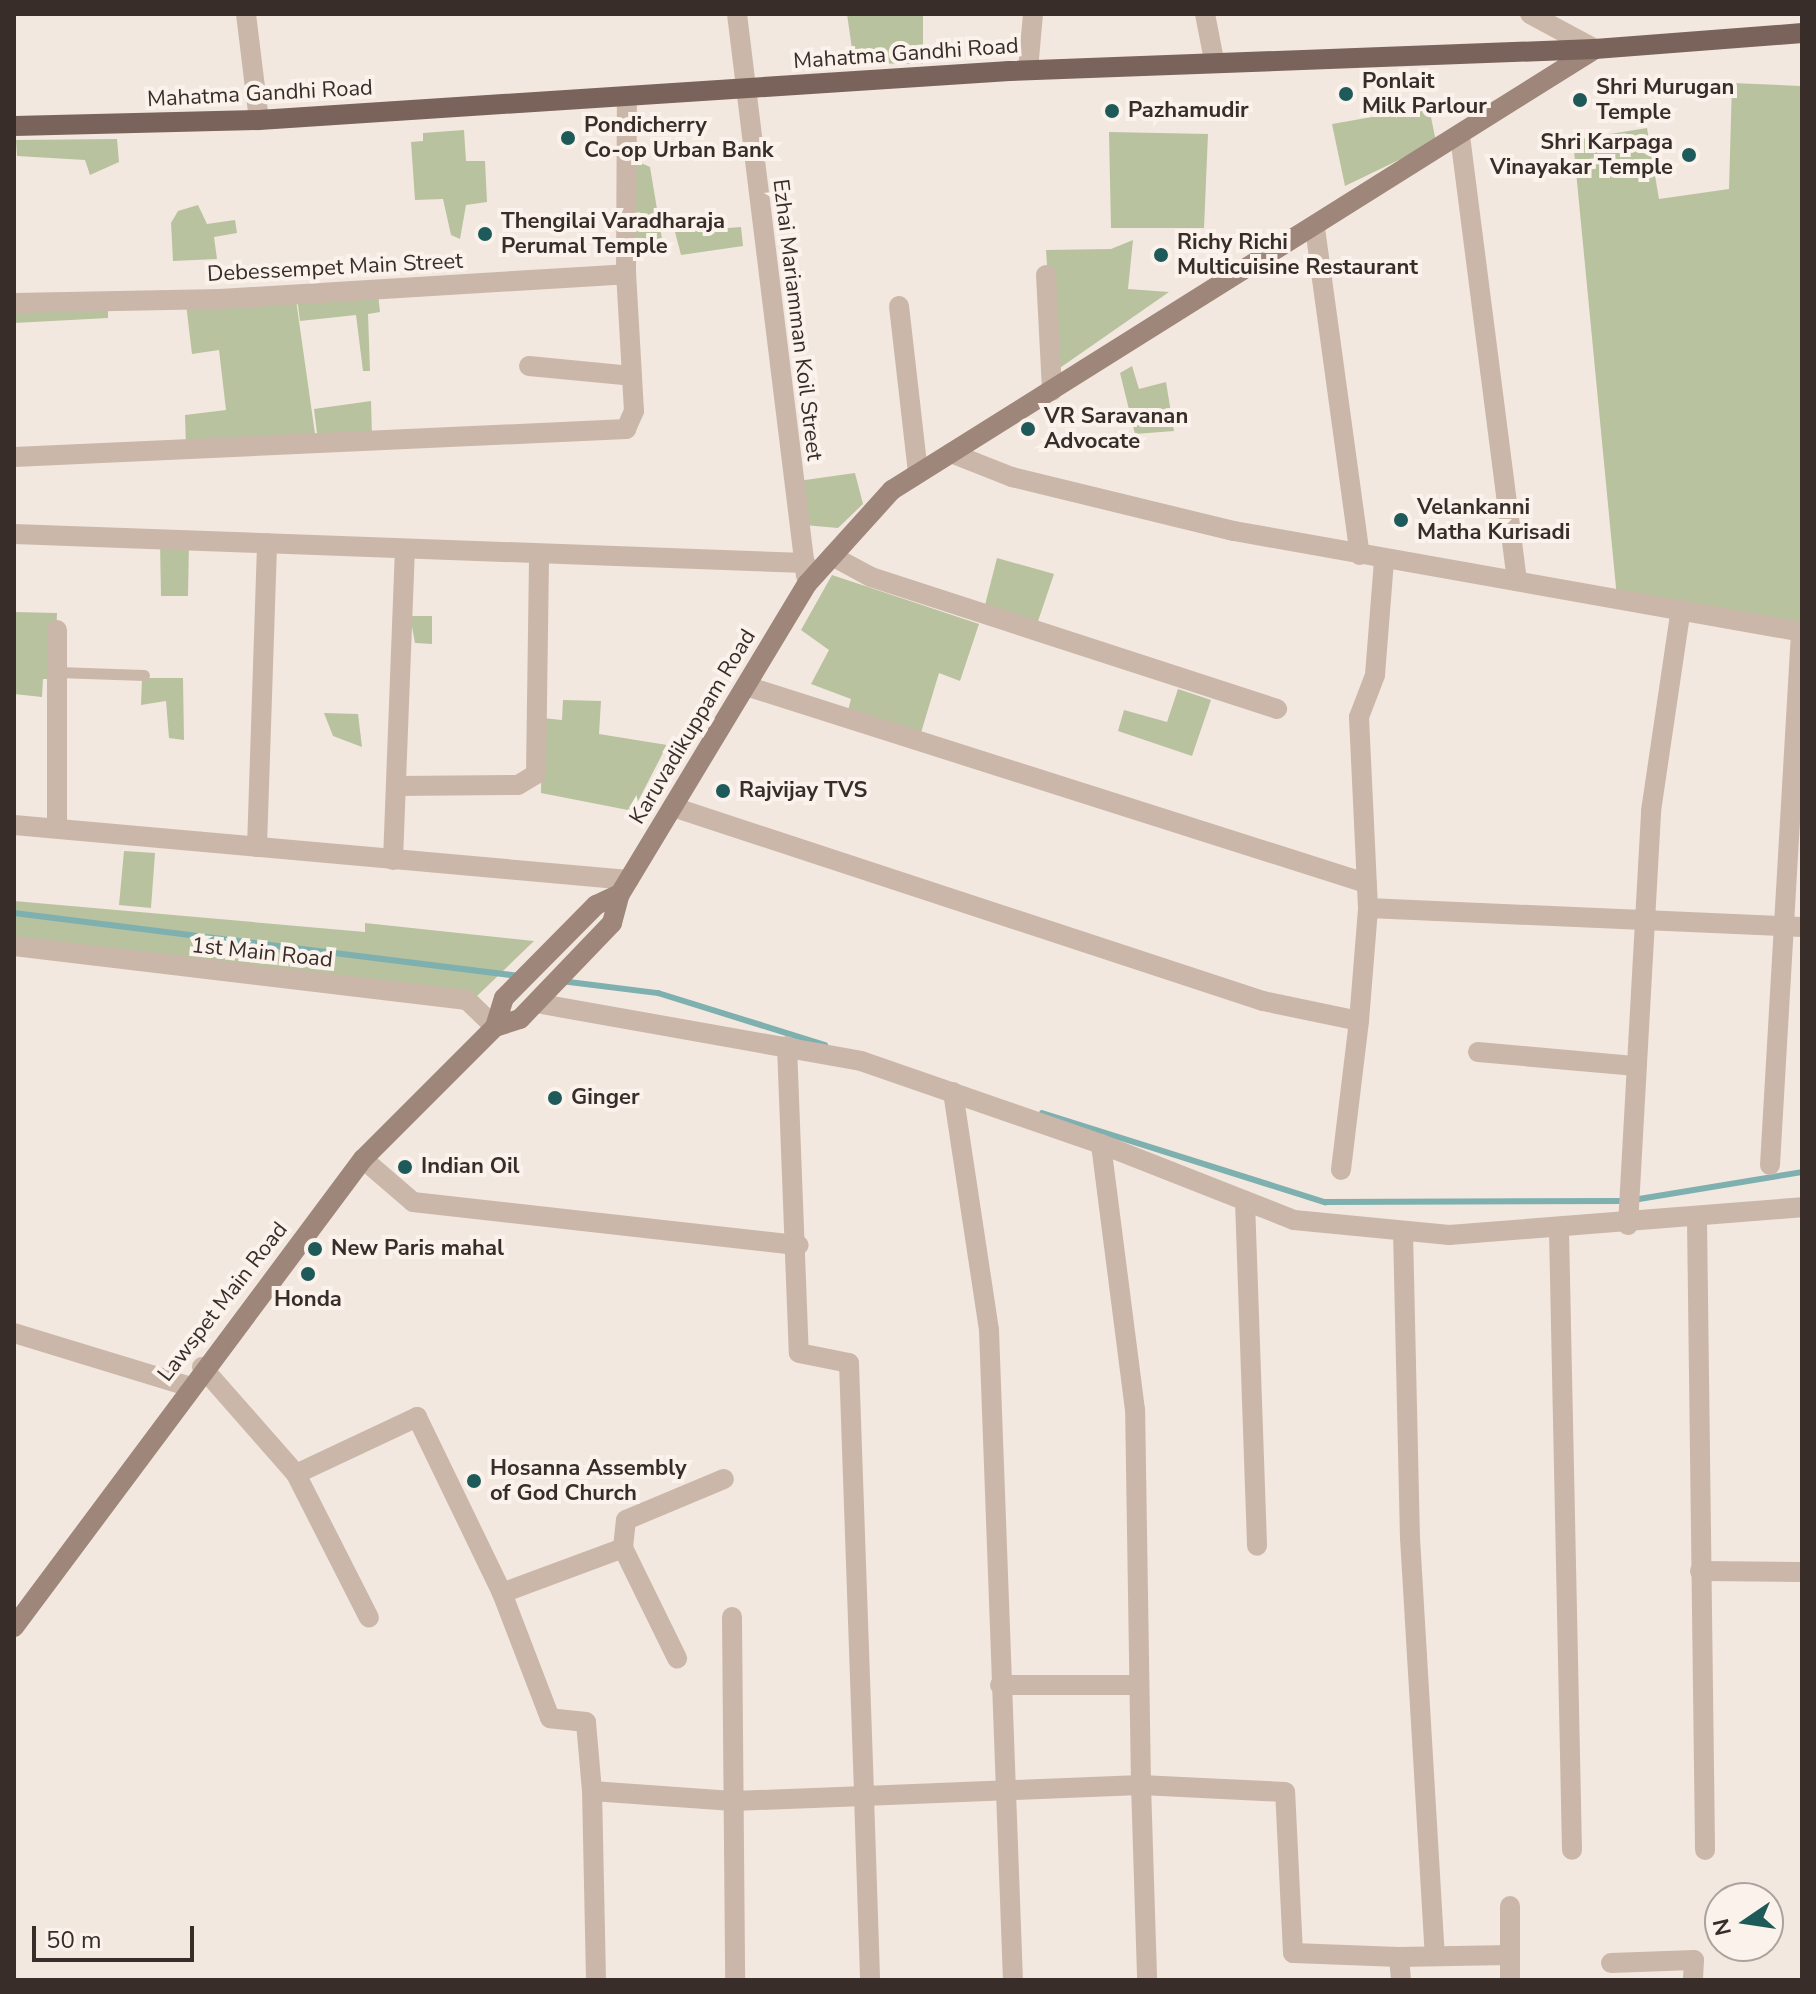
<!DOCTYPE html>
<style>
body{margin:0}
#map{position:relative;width:1816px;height:1994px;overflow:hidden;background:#f3e8df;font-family:"Nunito Sans",sans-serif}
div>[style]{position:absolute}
.green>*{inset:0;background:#b8c29e}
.stream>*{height:6px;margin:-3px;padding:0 3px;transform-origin:3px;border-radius:3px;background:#7db0af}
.lane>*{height:11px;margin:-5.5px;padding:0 5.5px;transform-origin:5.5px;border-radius:5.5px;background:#cbb7aa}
.street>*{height:20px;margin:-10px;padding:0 10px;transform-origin:10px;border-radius:10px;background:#cbb7aa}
.secondary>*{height:20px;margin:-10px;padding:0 10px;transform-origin:10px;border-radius:10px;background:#9f867b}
.primary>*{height:20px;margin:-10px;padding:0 10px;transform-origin:10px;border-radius:10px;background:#7a635b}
.dots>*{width:22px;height:22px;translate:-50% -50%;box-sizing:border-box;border:4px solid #faf2eb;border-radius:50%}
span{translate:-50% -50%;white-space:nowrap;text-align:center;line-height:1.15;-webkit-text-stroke:8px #faf2eb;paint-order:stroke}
.street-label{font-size:22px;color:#392d2a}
.poi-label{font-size:22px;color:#392d2a;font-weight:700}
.left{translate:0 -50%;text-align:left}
.right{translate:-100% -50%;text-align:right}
.frame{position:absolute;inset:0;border:16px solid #392d2a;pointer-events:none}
.north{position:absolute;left:1704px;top:1882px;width:80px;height:80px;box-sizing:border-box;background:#faf2eb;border:2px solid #ada39e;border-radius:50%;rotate:257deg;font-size:22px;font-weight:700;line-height:32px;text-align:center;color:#392d2a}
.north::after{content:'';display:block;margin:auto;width:28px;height:36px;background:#1f5a5a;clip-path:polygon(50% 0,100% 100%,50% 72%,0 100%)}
.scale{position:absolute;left:32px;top:1926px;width:162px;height:36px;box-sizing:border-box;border:4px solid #392d2a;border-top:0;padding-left:10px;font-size:24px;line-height:28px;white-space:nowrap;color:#392d2a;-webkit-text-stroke:6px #faf2eb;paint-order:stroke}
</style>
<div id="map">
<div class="green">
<i style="clip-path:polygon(847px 14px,923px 14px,923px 64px,854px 63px)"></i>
<i style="clip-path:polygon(1732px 83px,1801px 86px,1802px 632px,1617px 598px,1573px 140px,1647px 128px,1659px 199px,1729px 189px)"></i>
<i style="clip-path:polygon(1429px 107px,1436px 142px,1345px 186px,1332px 124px)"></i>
<i style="clip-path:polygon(464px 130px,466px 161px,485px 161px,487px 202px,466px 205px,460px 239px,451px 235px,443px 199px,415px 200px,411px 142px,423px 141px,423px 133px)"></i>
<i style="clip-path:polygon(1109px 132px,1208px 134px,1204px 228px,1111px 228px)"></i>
<i style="clip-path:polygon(117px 139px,119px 162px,90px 175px,85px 160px,17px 156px,16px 140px)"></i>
<i style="clip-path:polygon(632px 159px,650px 167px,662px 239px,631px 239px)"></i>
<i style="clip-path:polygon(198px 205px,207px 224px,235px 220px,237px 233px,214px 237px,217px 259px,173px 261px,171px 223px,178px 211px)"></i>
<i style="clip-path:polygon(741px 227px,743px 246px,681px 255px,675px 232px)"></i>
<i style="clip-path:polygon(1133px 240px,1128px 289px,1169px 292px,1054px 372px,1046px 250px,1111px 249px)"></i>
<i style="clip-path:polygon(378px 294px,380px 312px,368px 314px,370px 371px,363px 371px,356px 315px,300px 321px,297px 298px)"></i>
<i style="clip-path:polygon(296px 300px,316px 441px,186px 447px,185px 415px,226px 410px,219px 350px,192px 354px,186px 304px)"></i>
<i style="clip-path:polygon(108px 306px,108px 318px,14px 323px,14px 308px)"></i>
<i style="clip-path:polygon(1132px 366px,1139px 389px,1166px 382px,1174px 431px,1135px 434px,1120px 373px)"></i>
<i style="clip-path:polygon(371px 401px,372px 436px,318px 441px,314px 409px)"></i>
<i style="clip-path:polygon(855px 473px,863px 504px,838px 528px,804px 525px,798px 481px)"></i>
<i style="clip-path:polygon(160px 542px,189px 542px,188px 596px,161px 596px)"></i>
<i style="clip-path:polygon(997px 558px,1054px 574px,1036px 627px,984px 609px)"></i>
<i style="clip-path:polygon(832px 575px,979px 624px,960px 681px,939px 673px,920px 736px,847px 714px,851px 699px,811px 684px,829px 650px,801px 630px)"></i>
<i style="clip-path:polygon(14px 612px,57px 613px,54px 679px,43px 679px,42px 697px,14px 694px)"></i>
<i style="clip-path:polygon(410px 616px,432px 616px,432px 644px,415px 643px)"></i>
<i style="clip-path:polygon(142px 678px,183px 678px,184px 740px,169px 738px,166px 701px,141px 705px)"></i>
<i style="clip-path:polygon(1178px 689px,1211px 700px,1192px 756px,1118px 731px,1124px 710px,1167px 722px)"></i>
<i style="clip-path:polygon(563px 700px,601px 701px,599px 734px,667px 745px,633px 811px,541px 793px,542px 718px,562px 720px)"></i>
<i style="clip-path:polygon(324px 713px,358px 714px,362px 747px,333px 736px)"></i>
<i style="clip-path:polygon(124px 851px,155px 853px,151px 908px,119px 905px)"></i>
<i style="clip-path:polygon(14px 901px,365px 932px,365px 923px,534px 941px,477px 996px,14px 938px)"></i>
</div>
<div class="stream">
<i style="left:14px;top:913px;width:509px;rotate:7.11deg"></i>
<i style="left:561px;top:981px;width:98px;rotate:7.1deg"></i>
<i style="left:658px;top:993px;width:175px;rotate:17.3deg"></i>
<i style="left:1042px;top:1113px;width:297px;rotate:17.5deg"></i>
<i style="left:1325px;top:1202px;width:302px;rotate:-0.2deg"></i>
<i style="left:1627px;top:1201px;width:177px;rotate:-9.4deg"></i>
</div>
<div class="lane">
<i style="left:57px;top:672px;width:87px;rotate:2deg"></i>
</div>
<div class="street">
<i style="left:246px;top:14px;width:107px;rotate:83deg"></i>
<i style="left:737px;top:14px;width:566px;rotate:83deg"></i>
<i style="left:1205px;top:14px;width:47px;rotate:78.9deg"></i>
<i style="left:1530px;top:14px;width:74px;rotate:28.3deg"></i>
<i style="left:1028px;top:70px;width:56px;rotate:-84.9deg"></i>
<i style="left:1460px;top:136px;width:449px;rotate:82.7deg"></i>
<i style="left:1315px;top:228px;width:330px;rotate:82.2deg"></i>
<i style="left:1046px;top:275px;width:116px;rotate:87deg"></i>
<i style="left:14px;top:303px;width:206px;rotate:-1.1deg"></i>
<i style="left:220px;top:299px;width:407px;rotate:-3.5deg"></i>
<i style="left:626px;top:274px;width:177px;rotate:-89.7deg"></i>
<i style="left:899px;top:306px;width:168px;rotate:83.5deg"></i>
<i style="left:529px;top:366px;width:103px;rotate:5.5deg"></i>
<i style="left:951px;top:453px;width:66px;rotate:21.5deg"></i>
<i style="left:1012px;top:477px;width:228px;rotate:13.7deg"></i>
<i style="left:1234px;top:531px;width:577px;rotate:10.08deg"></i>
<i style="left:14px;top:457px;width:613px;rotate:-2.62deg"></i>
<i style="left:626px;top:429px;width:20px;rotate:-66deg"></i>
<i style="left:634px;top:411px;width:137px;rotate:-93.3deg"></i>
<i style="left:14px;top:534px;width:792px;rotate:2.1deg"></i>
<i style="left:832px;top:556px;width:44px;rotate:28.3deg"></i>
<i style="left:871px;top:577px;width:427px;rotate:18deg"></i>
<i style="left:57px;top:630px;width:198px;rotate:90deg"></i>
<i style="left:746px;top:686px;width:651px;rotate:17.63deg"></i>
<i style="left:396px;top:786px;width:122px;rotate:-0.5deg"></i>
<i style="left:518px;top:785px;width:21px;rotate:-31deg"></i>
<i style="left:536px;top:774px;width:216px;rotate:-89.2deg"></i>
<i style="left:673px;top:807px;width:621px;rotate:18.2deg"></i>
<i style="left:1263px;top:1001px;width:98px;rotate:11.8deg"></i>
<i style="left:1359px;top:1021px;width:150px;rotate:96.9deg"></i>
<i style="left:14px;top:825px;width:617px;rotate:5.11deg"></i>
<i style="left:257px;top:847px;width:304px;rotate:-88.1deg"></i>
<i style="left:393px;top:860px;width:309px;rotate:-87.8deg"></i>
<i style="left:1368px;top:908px;width:434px;rotate:2.5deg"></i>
<i style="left:14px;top:946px;width:456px;rotate:6.8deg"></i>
<i style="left:467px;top:1000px;width:39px;rotate:44deg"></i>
<i style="left:536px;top:1003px;width:330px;rotate:10.1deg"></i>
<i style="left:861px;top:1061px;width:254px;rotate:19.1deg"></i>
<i style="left:1359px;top:1021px;width:113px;rotate:-85.4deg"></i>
<i style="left:1368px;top:908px;width:191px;rotate:-92.7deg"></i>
<i style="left:1359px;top:717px;width:45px;rotate:-69.1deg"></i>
<i style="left:1375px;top:675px;width:115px;rotate:-85.5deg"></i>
<i style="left:787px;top:1046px;width:307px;rotate:87.8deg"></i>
<i style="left:799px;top:1353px;width:51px;rotate:11.3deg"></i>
<i style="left:849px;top:1363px;width:433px;rotate:88deg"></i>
<i style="left:864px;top:1796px;width:277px;rotate:-2.3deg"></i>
<i style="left:1141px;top:1785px;width:195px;rotate:88.2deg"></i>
<i style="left:1478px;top:1052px;width:159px;rotate:5.1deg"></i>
<i style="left:953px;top:1092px;width:241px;rotate:81.4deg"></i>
<i style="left:989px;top:1330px;width:650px;rotate:87.89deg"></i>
<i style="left:363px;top:1159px;width:66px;rotate:40.7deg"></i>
<i style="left:413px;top:1202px;width:388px;rotate:6.4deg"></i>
<i style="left:1770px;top:1165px;width:534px;rotate:-86.67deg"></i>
<i style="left:1245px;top:1201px;width:345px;rotate:88deg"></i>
<i style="left:1697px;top:1218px;width:632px;rotate:89.27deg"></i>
<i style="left:1628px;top:1225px;width:415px;rotate:-86.8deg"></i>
<i style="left:1651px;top:811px;width:204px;rotate:-81.6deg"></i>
<i style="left:1559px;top:1230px;width:620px;rotate:88.8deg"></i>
<i style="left:1403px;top:1231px;width:307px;rotate:88.7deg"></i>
<i style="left:1410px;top:1538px;width:419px;rotate:86.6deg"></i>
<i style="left:14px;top:1333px;width:181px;rotate:17deg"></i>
<i style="left:202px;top:1367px;width:142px;rotate:48.7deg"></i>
<i style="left:296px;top:1474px;width:161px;rotate:63.1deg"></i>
<i style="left:296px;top:1474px;width:134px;rotate:-25.2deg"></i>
<i style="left:417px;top:1417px;width:195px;rotate:64.2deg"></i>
<i style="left:623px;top:1548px;width:123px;rotate:63.9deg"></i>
<i style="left:1700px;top:1571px;width:102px;rotate:0.6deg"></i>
<i style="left:732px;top:1617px;width:363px;rotate:89.5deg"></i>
<i style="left:1000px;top:1685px;width:139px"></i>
<i style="left:592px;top:1791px;width:69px;rotate:-95deg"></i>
<i style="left:586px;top:1722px;width:36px;rotate:-174deg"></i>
<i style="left:550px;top:1718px;width:134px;rotate:-111deg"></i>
<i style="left:502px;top:1593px;width:129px;rotate:-20.4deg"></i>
<i style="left:623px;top:1548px;width:28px;rotate:-84deg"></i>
<i style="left:626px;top:1520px;width:106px;rotate:-22.7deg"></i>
<i style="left:1399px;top:1957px;width:106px;rotate:-177.8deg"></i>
<i style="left:1293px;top:1953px;width:161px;rotate:-92.8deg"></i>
<i style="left:1285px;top:1792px;width:144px;rotate:-177.2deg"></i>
<i style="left:1141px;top:1785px;width:375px;rotate:-90.9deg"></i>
<i style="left:1135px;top:1410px;width:268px;rotate:-97.3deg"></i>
<i style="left:1101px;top:1144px;width:207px;rotate:21.5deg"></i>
<i style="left:1294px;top:1220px;width:156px;rotate:5.5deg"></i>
<i style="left:1449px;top:1235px;width:354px;rotate:-4.5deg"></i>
<i style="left:1611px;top:1963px;width:83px;rotate:-2.1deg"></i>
<i style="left:1694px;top:1960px;width:20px;rotate:93deg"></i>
<i style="left:596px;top:1980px;width:189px;rotate:-91.2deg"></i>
<i style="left:592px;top:1791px;width:141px;rotate:4.1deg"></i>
<i style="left:733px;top:1801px;width:131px;rotate:-2.2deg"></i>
<i style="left:864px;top:1796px;width:184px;rotate:88.1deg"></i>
<i style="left:1401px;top:1980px;width:23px;rotate:-95deg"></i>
<i style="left:1399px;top:1957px;width:110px;rotate:-1deg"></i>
<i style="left:1510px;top:1980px;width:74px;rotate:-90deg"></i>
</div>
<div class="secondary">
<i style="left:495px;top:1027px;width:30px;rotate:-73deg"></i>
<i style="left:504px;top:998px;width:131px;rotate:-45.3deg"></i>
<i style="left:596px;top:905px;width:26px;rotate:-25deg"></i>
<i style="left:14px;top:1627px;width:584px;rotate:-53.29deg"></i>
<i style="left:363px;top:1159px;width:187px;rotate:-45deg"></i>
<i style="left:495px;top:1027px;width:26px;rotate:-18deg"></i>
<i style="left:520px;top:1019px;width:133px;rotate:-46.2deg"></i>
<i style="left:612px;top:923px;width:30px;rotate:-75deg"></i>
<i style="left:620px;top:894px;width:362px;rotate:-58.9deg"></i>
<i style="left:807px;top:584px;width:127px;rotate:-47.9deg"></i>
<i style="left:892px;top:490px;width:830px;rotate:-32.1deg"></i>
</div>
<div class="primary">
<i style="left:14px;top:126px;width:245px;rotate:-1.4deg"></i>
<i style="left:259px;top:120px;width:752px;rotate:-3.74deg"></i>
<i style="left:1009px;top:71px;width:586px;rotate:-2.15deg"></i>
<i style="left:1595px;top:49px;width:208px;rotate:-4.4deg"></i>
</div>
<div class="dots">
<i style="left:1346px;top:94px;background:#1f5a5a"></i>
<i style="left:1580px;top:100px;background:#1f5a5a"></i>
<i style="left:1112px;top:111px;background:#1f5a5a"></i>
<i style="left:568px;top:138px;background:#1f5a5a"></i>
<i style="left:1689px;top:155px;background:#1f5a5a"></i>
<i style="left:485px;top:234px;background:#1f5a5a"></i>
<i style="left:1161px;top:255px;background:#1f5a5a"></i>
<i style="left:1028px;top:429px;background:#1f5a5a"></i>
<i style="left:1401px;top:520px;background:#1f5a5a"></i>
<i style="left:723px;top:791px;background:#1f5a5a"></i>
<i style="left:555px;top:1098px;background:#1f5a5a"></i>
<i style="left:405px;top:1167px;background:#1f5a5a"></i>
<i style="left:315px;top:1249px;background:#1f5a5a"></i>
<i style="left:308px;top:1274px;background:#1f5a5a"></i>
<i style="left:474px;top:1481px;background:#1f5a5a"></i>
</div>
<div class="street-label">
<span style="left:906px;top:54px;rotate:-4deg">Mahatma Gandhi Road</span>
<span style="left:260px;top:94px;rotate:-3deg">Mahatma Gandhi Road</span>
<span style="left:335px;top:268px;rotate:-3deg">Debessempet Main Street</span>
<span style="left:797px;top:320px;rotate:83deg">Ezhai Mariamman Koil Street</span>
<span style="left:693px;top:727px;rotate:-59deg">Karuvadikuppam Road</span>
<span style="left:262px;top:953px;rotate:6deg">1st Main Road</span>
<span style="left:223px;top:1302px;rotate:-52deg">Lawspet Main Road</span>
</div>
<div class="poi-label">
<span class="left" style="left:1362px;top:94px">Ponlait<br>Milk Parlour</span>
<span class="left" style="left:1596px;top:100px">Shri Murugan<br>Temple</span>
<span class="left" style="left:1128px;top:111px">Pazhamudir</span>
<span class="left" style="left:584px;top:138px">Pondicherry<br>Co-op Urban Bank</span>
<span class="right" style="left:1673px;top:155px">Shri Karpaga<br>Vinayakar Temple</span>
<span class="left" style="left:501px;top:234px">Thengilai Varadharaja<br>Perumal Temple</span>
<span class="left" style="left:1177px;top:255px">Richy Richi<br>Multicuisine Restaurant</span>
<span class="left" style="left:1044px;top:429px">VR Saravanan<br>Advocate</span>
<span class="left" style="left:1417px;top:520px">Velankanni<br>Matha Kurisadi</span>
<span class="left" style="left:739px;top:791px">Rajvijay TVS</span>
<span class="left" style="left:571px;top:1098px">Ginger</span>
<span class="left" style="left:421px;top:1167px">Indian Oil</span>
<span class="left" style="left:331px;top:1249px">New Paris mahal</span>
<span style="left:308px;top:1300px">Honda</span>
<span class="left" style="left:490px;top:1481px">Hosanna Assembly<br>of God Church</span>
</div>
<div class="frame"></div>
<div class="north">N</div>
<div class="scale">50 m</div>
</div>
